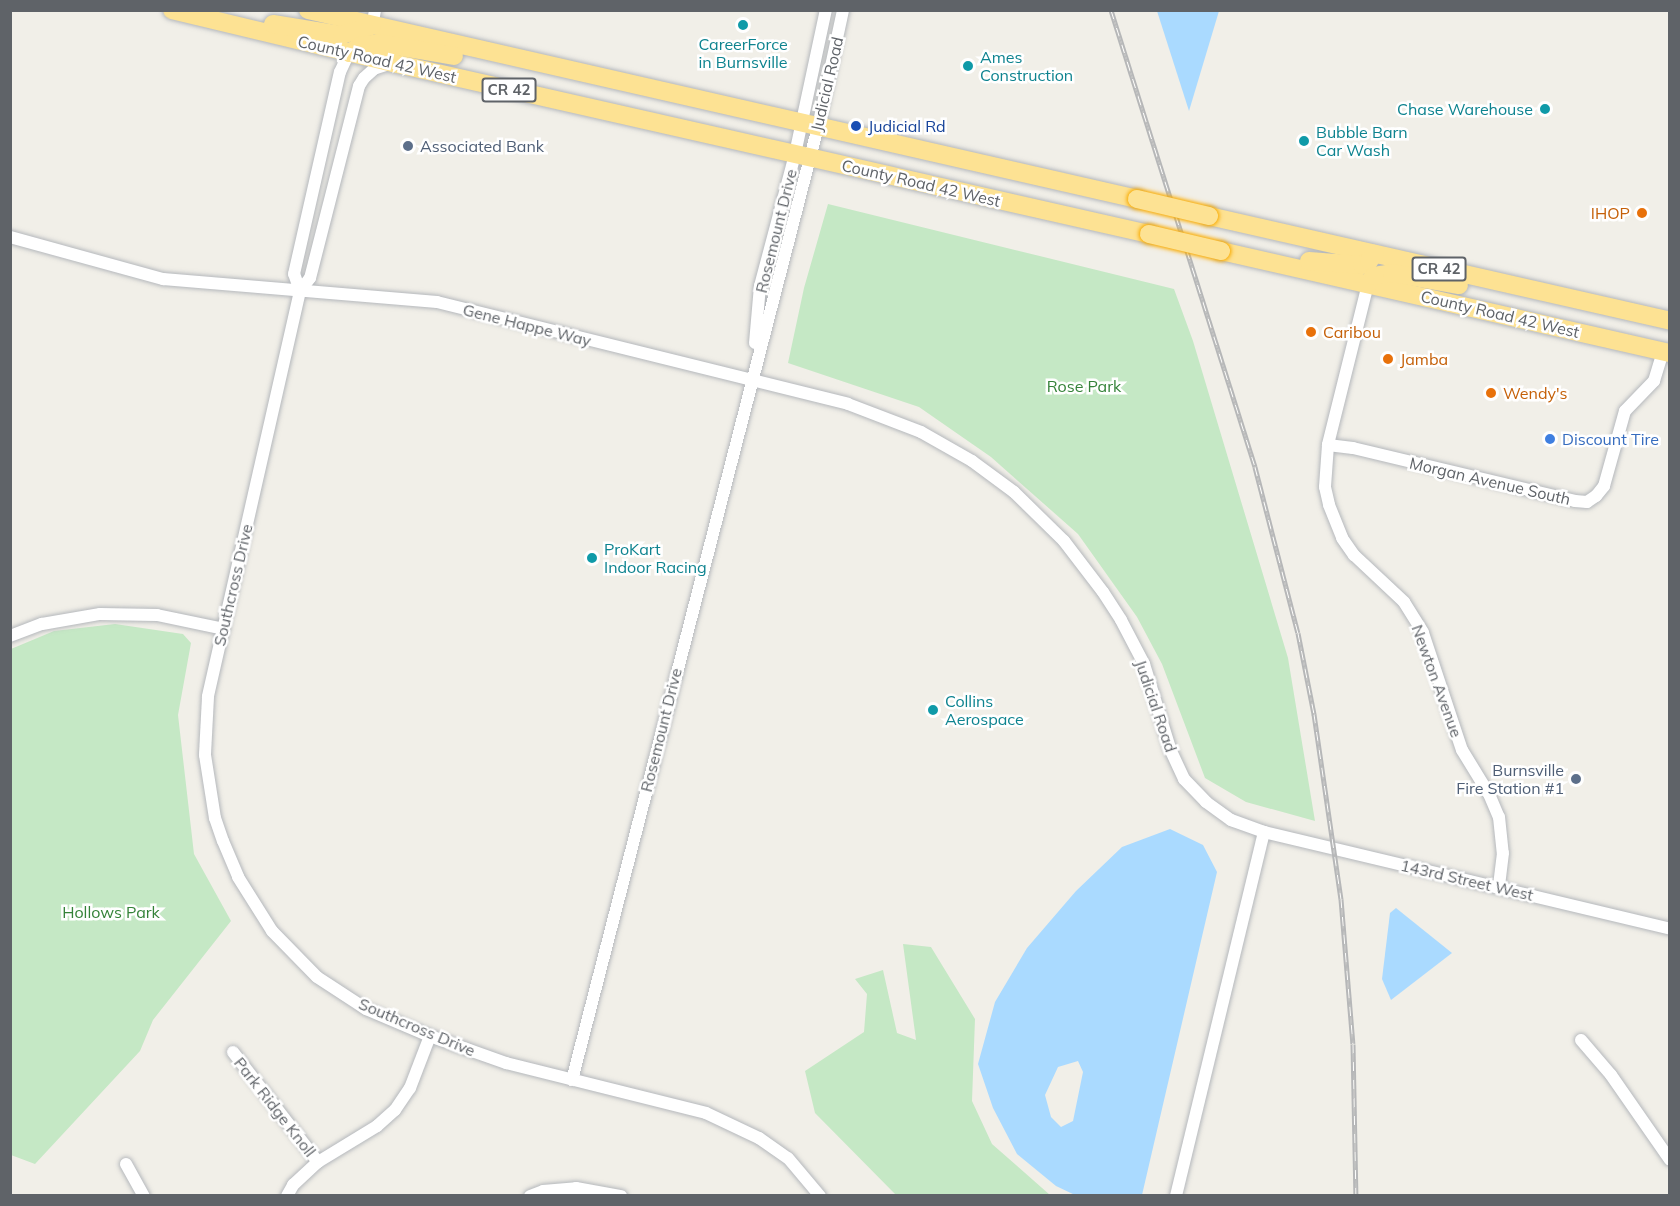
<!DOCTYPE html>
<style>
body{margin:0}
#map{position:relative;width:1680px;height:1206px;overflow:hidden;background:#f1efe8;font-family:Mulish,sans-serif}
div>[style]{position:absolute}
.green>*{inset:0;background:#c5e8c5}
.water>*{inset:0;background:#aadaff}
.roads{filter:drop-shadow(0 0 2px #b5b8bc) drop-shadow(0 0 2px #b5b8bc)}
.minor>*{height:12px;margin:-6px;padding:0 6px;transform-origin:6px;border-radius:6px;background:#fff}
.highway>*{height:18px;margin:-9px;padding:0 9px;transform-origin:9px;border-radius:9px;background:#fde293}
.rail>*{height:5px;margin-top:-2.5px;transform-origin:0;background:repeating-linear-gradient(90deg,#fff 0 9px,#b6b7b8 0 18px);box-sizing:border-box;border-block:2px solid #b6b7b8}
.bridges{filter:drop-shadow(0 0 2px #f9ab00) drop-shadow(0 0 2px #f9ab00)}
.highway-bridge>*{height:18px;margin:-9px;padding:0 9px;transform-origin:9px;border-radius:9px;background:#fde293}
.dots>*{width:16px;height:16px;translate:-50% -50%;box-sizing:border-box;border:3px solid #fff;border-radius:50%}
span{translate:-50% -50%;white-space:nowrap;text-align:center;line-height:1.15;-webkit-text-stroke:5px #fff;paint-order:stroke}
.shield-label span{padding:2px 4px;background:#fff;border:2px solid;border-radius:4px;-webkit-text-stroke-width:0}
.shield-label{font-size:15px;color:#5f6368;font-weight:700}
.culture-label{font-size:16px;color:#0d838f}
.left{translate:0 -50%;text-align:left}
.right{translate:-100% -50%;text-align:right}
.street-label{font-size:16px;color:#5f6368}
.transit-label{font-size:16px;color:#164399}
.service-label{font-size:16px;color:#4e5e75}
.food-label{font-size:16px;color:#c56008}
.park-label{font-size:16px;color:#348238}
.shop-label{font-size:16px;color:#366cbe}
.frame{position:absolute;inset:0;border:12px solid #5f6368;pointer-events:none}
</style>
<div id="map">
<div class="green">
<i style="clip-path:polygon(828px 204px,1174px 289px,1193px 341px,1288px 658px,1315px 821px,1246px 802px,1205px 778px,1162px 664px,1137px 617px,1078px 534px,991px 457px,919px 407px,788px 363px,804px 288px)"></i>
<i style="clip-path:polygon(115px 624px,183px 634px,191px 643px,178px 715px,194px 854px,231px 921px,153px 1020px,140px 1051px,35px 1164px,11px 1155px,11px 649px,54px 631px)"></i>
<i style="clip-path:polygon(903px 944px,931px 947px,975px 1019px,972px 1101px,992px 1144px,1050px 1195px,896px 1195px,815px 1113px,805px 1071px,864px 1032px,867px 994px,855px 979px,883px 970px,897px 1033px,916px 1040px)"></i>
</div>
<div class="water">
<i style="clip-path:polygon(1157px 11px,1219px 11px,1189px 111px)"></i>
<i style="clip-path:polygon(evenodd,1170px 829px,1203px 845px,1217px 872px,1142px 1195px,1075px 1195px,1056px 1186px,1017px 1154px,993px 1108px,978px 1064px,995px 1002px,1027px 948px,1076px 891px,1122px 847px,1170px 829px,1078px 1061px,1083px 1072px,1073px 1121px,1061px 1127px,1051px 1117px,1045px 1095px,1058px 1067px,1078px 1061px)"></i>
<i style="clip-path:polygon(1396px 908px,1452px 953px,1391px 1000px,1382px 979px,1390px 913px)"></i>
</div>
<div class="roads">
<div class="minor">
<i style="left:372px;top:26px;width:16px;rotate:-79deg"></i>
<i style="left:392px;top:63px;width:19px;rotate:162deg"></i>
<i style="left:374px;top:69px;width:13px;rotate:138deg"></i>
<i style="left:364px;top:78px;width:9px;rotate:122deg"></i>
<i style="left:359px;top:86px;width:198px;rotate:104.3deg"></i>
<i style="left:310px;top:278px;width:16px;rotate:128deg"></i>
<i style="left:300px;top:291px;width:416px;rotate:102.8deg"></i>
<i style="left:208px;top:697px;width:58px;rotate:93deg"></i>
<i style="left:205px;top:755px;width:64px;rotate:81deg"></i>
<i style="left:215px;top:818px;width:24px;rotate:71deg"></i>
<i style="left:223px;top:841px;width:39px;rotate:67deg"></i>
<i style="left:238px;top:877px;width:64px;rotate:57.8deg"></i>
<i style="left:272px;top:931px;width:64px;rotate:45.6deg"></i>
<i style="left:317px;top:977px;width:59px;rotate:33.1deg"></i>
<i style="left:366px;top:1009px;width:69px;rotate:22.9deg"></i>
<i style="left:430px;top:1036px;width:81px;rotate:19.6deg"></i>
<i style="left:506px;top:1063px;width:206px;rotate:14deg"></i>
<i style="left:706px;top:1113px;width:59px;rotate:25.3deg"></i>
<i style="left:759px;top:1138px;width:35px;rotate:35deg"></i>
<i style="left:788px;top:1158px;width:50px;rotate:49.9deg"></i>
<i style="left:10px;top:237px;width:159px;rotate:15.4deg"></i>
<i style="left:163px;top:279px;width:275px;rotate:4.8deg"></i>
<i style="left:437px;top:302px;width:423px;rotate:13.9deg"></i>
<i style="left:848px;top:404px;width:78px;rotate:21deg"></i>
<i style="left:921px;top:432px;width:59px;rotate:29.6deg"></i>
<i style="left:972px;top:461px;width:52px;rotate:36.4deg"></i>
<i style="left:1014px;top:492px;width:70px;rotate:44.4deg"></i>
<i style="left:1064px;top:541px;width:64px;rotate:52.6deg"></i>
<i style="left:1103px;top:592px;width:33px;rotate:57deg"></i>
<i style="left:1121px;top:620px;width:50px;rotate:62.4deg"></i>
<i style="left:1144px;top:664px;width:91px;rotate:72.8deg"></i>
<i style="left:1171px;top:751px;width:31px;rotate:65deg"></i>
<i style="left:1184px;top:779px;width:32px;rotate:46deg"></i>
<i style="left:1206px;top:802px;width:31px;rotate:36deg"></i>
<i style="left:1231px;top:820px;width:35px;rotate:20deg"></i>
<i style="left:1264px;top:832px;width:374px;rotate:103.6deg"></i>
<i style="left:1368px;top:284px;width:166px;rotate:104deg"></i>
<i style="left:1328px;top:445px;width:42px;rotate:94.1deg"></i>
<i style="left:1325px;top:487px;width:18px;rotate:77deg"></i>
<i style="left:1329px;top:505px;width:35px;rotate:68deg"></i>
<i style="left:1342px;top:538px;width:21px;rotate:55deg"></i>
<i style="left:1354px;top:555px;width:69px;rotate:43.2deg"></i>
<i style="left:1404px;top:602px;width:36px;rotate:58deg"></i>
<i style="left:1423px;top:633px;width:123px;rotate:71.6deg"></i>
<i style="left:1462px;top:750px;width:52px;rotate:58.5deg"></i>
<i style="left:1489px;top:794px;width:25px;rotate:67deg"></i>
<i style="left:1499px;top:817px;width:36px;rotate:84deg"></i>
<i style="left:1503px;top:853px;width:35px;rotate:97deg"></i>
<i style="left:300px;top:291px;width:18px;rotate:-109deg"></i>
<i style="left:294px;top:274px;width:207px;rotate:-77.2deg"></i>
<i style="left:340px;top:72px;width:21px;rotate:-65deg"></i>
<i style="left:755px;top:343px;width:57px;rotate:-85deg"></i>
<i style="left:760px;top:286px;width:137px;rotate:-75.1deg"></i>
<i style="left:795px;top:154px;width:147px;rotate:-77.9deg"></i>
<i style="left:1328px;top:445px;width:25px;rotate:7deg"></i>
<i style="left:1353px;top:448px;width:228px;rotate:13.4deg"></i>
<i style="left:1575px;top:501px;width:12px;rotate:5deg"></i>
<i style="left:1587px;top:502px;width:11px;rotate:-34deg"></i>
<i style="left:1596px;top:496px;width:13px;rotate:-51deg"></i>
<i style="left:1604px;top:486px;width:78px;rotate:-74.4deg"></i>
<i style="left:1625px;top:411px;width:42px;rotate:-46deg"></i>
<i style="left:1654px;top:381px;width:30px;rotate:-73deg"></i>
<i style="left:10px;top:636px;width:34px;rotate:-21deg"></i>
<i style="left:42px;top:624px;width:59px;rotate:-9.8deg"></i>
<i style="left:100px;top:614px;width:57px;rotate:1deg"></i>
<i style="left:157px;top:615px;width:68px;rotate:11.8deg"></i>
<i style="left:1264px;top:832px;width:417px;rotate:13.4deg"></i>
<i style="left:1581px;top:1040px;width:46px;rotate:49.4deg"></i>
<i style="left:1611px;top:1075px;width:103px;rotate:55.2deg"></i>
<i style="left:233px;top:1052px;width:139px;rotate:52.3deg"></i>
<i style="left:572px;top:1080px;width:984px;rotate:-75.53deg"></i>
<i style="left:818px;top:127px;width:120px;rotate:-77.9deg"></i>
<i style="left:126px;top:1164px;width:37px;rotate:61deg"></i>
<i style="left:287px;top:1196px;width:13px;rotate:-61deg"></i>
<i style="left:293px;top:1185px;width:34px;rotate:-43deg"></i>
<i style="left:318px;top:1162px;width:69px;rotate:-31.4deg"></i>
<i style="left:377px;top:1126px;width:24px;rotate:-42deg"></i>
<i style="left:395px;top:1110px;width:27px;rotate:-56deg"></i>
<i style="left:410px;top:1088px;width:56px;rotate:-69deg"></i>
<i style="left:530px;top:1196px;width:14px;rotate:-21deg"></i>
<i style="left:543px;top:1191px;width:33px;rotate:-5deg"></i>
<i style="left:576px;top:1188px;width:46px;rotate:10.1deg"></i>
</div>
<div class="highway">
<i style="left:172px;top:10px;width:227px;rotate:13.5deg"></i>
<i style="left:393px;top:63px;width:775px;rotate:12.75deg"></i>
<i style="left:308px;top:10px;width:850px;rotate:12.84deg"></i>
<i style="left:273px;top:24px;width:70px;rotate:9.1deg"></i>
<i style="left:342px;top:35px;width:31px;rotate:-17deg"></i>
<i style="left:349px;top:53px;width:13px;rotate:-32deg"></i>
<i style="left:360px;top:46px;width:18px;rotate:-9deg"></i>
<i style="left:378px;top:43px;width:77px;rotate:9.7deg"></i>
<i style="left:1209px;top:216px;width:473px;rotate:12.8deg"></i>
<i style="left:1221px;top:251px;width:460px;rotate:12.8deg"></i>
<i style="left:1309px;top:261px;width:53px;rotate:4.3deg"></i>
<i style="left:1362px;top:265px;width:8px;rotate:-30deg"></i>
<i style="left:1369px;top:261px;width:9px;rotate:-54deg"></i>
<i style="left:1368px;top:284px;width:10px;rotate:-53deg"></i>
<i style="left:1374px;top:276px;width:18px;rotate:-9deg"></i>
<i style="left:1392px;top:273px;width:68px;rotate:10.2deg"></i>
</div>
</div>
<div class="rail">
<i style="left:1111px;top:10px;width:479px;rotate:72.5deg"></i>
<i style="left:1255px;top:467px;width:171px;rotate:75.5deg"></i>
<i style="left:1298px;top:633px;width:83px;rotate:78.8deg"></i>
<i style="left:1314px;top:714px;width:187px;rotate:81.7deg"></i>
<i style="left:1341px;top:899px;width:145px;rotate:85.3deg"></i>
<i style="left:1353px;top:1044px;width:152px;rotate:88.9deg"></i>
</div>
<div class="bridges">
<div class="highway-bridge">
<i style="left:1137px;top:199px;width:74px;rotate:13.3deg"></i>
<i style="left:1149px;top:234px;width:74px;rotate:13.3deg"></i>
</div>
</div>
<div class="dots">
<i style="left:743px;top:25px;background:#0f9aa8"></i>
<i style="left:968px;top:66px;background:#0f9aa8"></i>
<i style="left:1545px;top:109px;background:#0f9aa8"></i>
<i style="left:856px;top:126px;background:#1a4fb4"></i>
<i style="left:1304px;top:141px;background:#0f9aa8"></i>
<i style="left:408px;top:146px;background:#5c6f8a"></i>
<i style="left:1642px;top:213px;background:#e8710a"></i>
<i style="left:1311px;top:332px;background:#e8710a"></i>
<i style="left:1388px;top:359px;background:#e8710a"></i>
<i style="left:1491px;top:393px;background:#e8710a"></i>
<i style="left:1550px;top:439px;background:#3f7fe0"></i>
<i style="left:592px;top:558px;background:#0f9aa8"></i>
<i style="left:933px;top:710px;background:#0f9aa8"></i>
<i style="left:1576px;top:779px;background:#5c6f8a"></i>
</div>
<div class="shield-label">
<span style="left:509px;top:90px">CR 42</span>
<span style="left:1439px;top:269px">CR 42</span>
</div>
<div class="culture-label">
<span style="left:743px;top:53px">CareerForce<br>in Burnsville</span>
<span class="left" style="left:980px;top:66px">Ames<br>Construction</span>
<span class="right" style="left:1533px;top:109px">Chase Warehouse</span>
<span class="left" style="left:1316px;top:141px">Bubble Barn<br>Car Wash</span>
<span class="left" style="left:604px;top:558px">ProKart<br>Indoor Racing</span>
<span class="left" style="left:945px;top:710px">Collins<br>Aerospace</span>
</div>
<div class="street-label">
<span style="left:377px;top:59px;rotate:13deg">County Road 42 West</span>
<span style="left:827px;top:84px;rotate:-77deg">Judicial Road</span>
<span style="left:921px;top:183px;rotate:13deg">County Road 42 West</span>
<span style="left:776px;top:231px;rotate:-76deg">Rosemount Drive</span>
<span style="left:1500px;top:314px;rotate:13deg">County Road 42 West</span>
<span style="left:527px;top:325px;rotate:14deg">Gene Happe Way</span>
<span style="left:1490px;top:481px;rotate:13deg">Morgan Avenue South</span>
<span style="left:233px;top:585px;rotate:-77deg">Southcross Drive</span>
<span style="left:1437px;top:681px;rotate:70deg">Newton Avenue</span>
<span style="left:1156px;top:706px;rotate:71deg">Judicial Road</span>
<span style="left:661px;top:730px;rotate:-76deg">Rosemount Drive</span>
<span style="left:1467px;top:880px;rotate:13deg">143rd Street West</span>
<span style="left:417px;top:1027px;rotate:23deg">Southcross Drive</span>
<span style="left:275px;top:1107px;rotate:52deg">Park Ridge Knoll</span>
</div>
<div class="transit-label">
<span class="left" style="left:868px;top:126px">Judicial Rd</span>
</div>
<div class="service-label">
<span class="left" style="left:420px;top:146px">Associated Bank</span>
<span class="right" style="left:1564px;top:779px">Burnsville<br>Fire Station #1</span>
</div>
<div class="food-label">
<span class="right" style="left:1630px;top:213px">IHOP</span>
<span class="left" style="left:1323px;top:332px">Caribou</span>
<span class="left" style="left:1400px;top:359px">Jamba</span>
<span class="left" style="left:1503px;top:393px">Wendy's</span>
</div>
<div class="park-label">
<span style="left:1084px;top:386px">Rose Park</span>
<span style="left:111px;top:912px">Hollows Park</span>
</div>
<div class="shop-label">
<span class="left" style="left:1562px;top:439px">Discount Tire</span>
</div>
<div class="frame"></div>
</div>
